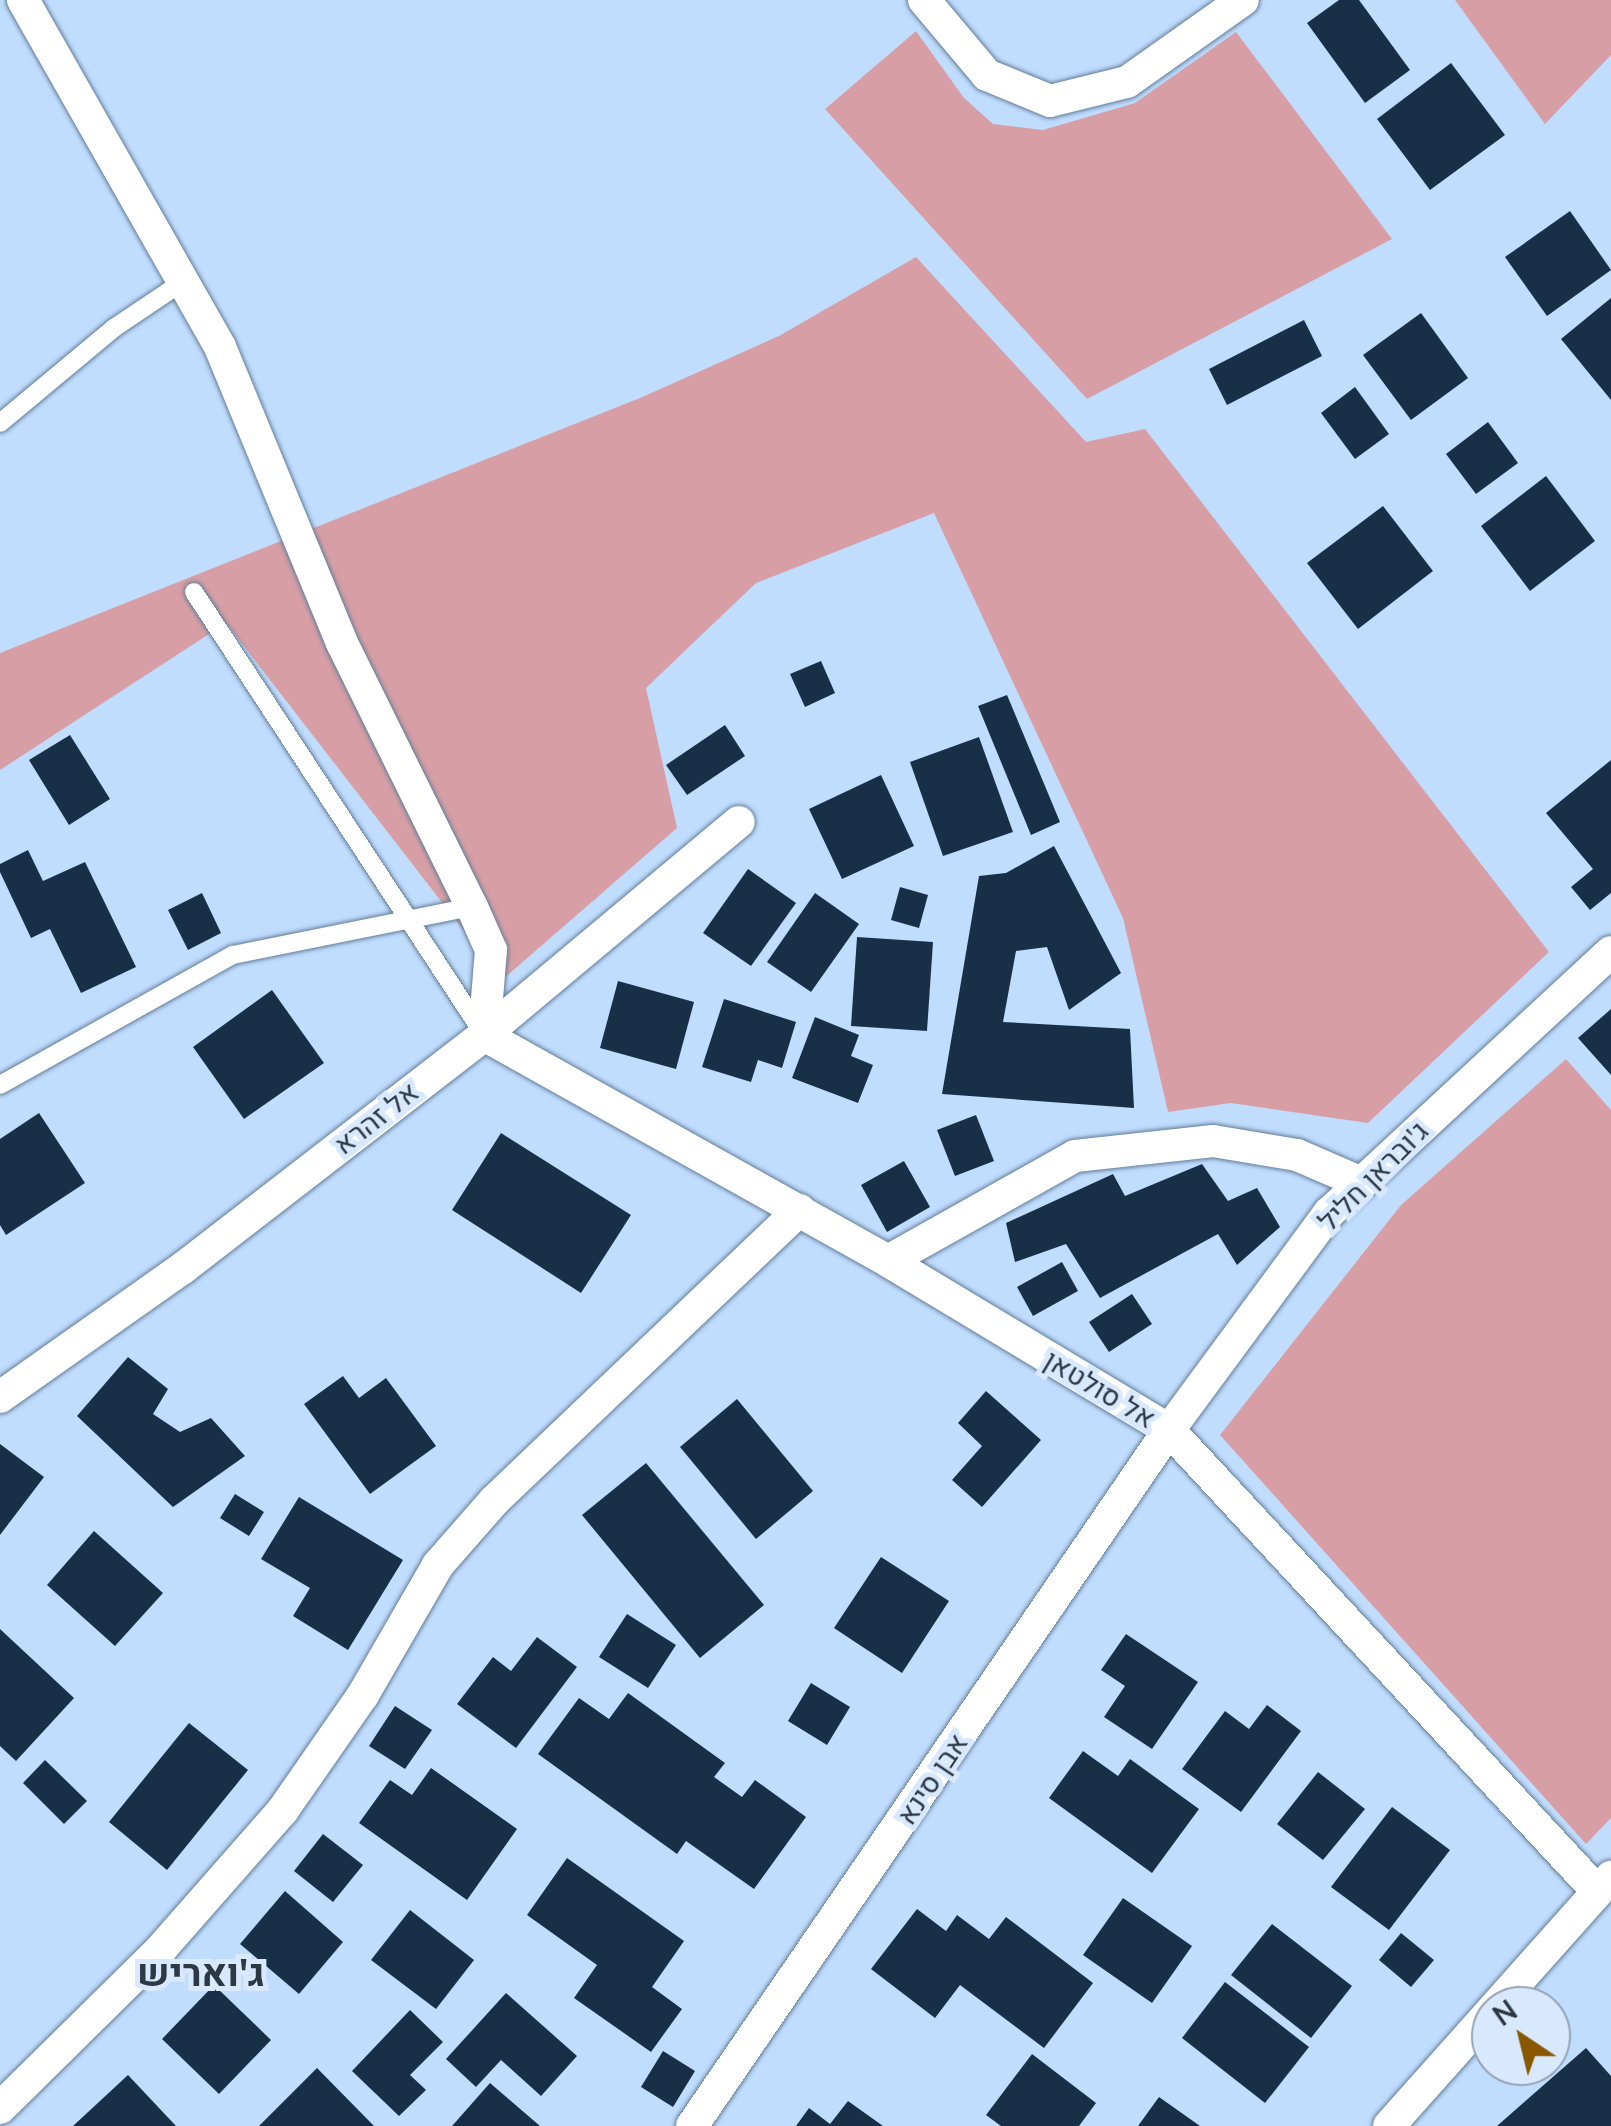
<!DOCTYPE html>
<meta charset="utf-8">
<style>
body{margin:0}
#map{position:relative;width:1611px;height:2126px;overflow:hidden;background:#c1ddfe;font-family:Mulish,Heebo,sans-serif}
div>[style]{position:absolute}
.green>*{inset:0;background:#d79fa5}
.building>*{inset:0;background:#182f48}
.roads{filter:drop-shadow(0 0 2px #637d9a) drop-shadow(0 0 2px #637d9a)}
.service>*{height:18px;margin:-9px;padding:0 9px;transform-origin:9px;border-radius:9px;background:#fff}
.minor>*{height:32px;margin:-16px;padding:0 16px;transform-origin:16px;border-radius:16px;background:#fff}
span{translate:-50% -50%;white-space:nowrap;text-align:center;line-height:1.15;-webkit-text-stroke:10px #d8e9fd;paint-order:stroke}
.street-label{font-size:28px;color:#2d3845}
.district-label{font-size:38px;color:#2d3845;font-weight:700}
.north{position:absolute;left:1471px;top:1986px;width:100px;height:100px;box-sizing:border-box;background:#d8e9fd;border:2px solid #94a2b3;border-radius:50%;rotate:325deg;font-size:28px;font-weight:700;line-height:40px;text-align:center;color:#2d3845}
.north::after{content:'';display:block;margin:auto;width:35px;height:45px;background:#895700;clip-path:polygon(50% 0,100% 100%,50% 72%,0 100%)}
</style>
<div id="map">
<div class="green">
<i style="clip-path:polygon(1455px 0,1611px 0,1611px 55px,1545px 124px)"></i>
<i style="clip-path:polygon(916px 31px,964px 98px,993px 124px,1043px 130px,1135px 103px,1236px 32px,1392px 239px,1087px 399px,825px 109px)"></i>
<i style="clip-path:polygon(916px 257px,1086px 442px,1145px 429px,1549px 952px,1368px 1123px,1231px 1103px,1168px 1112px,1123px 918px,934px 513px,756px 583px,646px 688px,677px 828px,502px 980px,226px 623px,0 770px,0 653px,640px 398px,779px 336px)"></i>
<i style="clip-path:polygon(1566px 1059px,1611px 1110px,1611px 1818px,1586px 1844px,1220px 1435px,1401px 1205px)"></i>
</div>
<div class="building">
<i style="clip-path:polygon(1339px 0,1359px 0,1410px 70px,1365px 103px,1307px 23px)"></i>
<i style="clip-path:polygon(1451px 63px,1505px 135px,1430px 190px,1377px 119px)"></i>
<i style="clip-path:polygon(1570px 211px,1611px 270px,1547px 316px,1505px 257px)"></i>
<i style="clip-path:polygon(1611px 298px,1611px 400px,1561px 339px)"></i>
<i style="clip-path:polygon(1421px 313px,1468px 378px,1411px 420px,1363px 355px)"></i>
<i style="clip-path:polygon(1304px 320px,1322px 356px,1227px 405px,1209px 369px)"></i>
<i style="clip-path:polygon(1355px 387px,1389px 434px,1355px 459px,1321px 413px)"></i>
<i style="clip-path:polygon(1488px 422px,1518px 463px,1476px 494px,1446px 454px)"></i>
<i style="clip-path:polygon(1546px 476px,1595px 541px,1530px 591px,1481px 526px)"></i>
<i style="clip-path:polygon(1383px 506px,1433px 571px,1358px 629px,1307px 563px)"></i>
<i style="clip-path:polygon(821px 661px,835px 693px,805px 707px,790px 674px)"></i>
<i style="clip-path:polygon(1007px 695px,1060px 822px,1031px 835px,978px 706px)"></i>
<i style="clip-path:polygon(725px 725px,745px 756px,687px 795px,666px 765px)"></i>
<i style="clip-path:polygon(70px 735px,110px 799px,69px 825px,29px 760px)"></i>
<i style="clip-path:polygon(979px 737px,1013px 832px,943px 856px,910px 762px)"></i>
<i style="clip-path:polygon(1611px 760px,1611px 893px,1590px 910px,1571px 887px,1593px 869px,1546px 813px)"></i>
<i style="clip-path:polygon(881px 775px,914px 846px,842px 879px,809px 809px)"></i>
<i style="clip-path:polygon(1054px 846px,1121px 973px,1069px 1010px,1047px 947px,1016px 951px,1003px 1022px,1130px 1029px,1134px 1108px,942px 1094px,979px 876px,1006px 873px)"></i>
<i style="clip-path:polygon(28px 850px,43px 881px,85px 862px,136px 967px,81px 993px,50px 929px,31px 938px,0 872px,0 864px)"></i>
<i style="clip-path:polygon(748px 869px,796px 903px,751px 966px,703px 933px)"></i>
<i style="clip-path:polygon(900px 887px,928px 895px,919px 928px,891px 920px)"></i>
<i style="clip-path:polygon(202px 893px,221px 933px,188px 950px,168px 910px)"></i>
<i style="clip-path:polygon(815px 893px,859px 924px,811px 992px,767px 962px)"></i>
<i style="clip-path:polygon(857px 937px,933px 942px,927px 1031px,851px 1026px)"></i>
<i style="clip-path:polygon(618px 981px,694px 1002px,676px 1069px,600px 1048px)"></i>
<i style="clip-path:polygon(272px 990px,324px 1063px,244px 1119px,193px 1047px)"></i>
<i style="clip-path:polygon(724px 999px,796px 1022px,782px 1068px,758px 1060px,751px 1082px,702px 1067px)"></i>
<i style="clip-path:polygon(1611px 1009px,1611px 1075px,1578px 1038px)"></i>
<i style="clip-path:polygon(815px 1017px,859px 1035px,851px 1056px,873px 1065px,858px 1103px,792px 1078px)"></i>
<i style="clip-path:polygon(39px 1113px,85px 1183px,6px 1235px,0 1225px,0 1139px)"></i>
<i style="clip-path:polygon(976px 1115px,994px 1161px,955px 1176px,937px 1130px)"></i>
<i style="clip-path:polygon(501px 1133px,631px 1215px,581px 1293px,452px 1210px)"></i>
<i style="clip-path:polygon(904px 1161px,930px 1207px,887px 1232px,861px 1185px)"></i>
<i style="clip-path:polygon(1202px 1164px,1228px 1201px,1257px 1188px,1280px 1227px,1237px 1265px,1218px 1234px,1100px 1298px,1066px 1244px,1015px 1262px,1006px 1223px,1113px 1174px,1125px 1196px)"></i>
<i style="clip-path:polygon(1062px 1262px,1078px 1291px,1033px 1316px,1017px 1287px)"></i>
<i style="clip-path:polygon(1132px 1294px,1152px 1324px,1109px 1352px,1089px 1322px)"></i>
<i style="clip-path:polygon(128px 1357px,168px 1389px,153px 1414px,180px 1432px,211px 1418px,245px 1456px,173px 1507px,77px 1416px)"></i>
<i style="clip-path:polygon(343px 1376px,359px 1398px,386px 1378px,436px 1446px,370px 1494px,304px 1404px)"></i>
<i style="clip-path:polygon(986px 1391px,1041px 1440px,982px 1507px,952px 1480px,982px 1446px,958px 1423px)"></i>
<i style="clip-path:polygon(737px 1399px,813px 1491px,756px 1539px,680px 1447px)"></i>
<i style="clip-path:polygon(0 1444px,44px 1477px,0 1535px)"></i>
<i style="clip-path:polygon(646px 1463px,764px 1605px,700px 1658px,582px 1515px)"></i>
<i style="clip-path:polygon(235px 1494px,264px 1512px,249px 1536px,220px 1518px)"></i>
<i style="clip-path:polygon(299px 1497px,403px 1560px,348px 1650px,293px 1616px,310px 1588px,261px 1559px)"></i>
<i style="clip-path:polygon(94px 1531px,163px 1593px,115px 1646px,47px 1585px)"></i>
<i style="clip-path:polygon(881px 1557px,949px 1601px,902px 1673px,834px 1628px)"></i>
<i style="clip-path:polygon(627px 1614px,676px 1645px,648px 1688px,599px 1657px)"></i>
<i style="clip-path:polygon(0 1629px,74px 1698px,16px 1761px,0 1746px)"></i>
<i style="clip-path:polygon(1126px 1634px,1198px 1682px,1152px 1749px,1104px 1717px,1125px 1686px,1101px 1670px)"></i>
<i style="clip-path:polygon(537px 1637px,577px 1667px,516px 1748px,457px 1704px,493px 1657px,511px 1671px)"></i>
<i style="clip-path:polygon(811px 1683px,850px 1707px,827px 1745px,788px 1721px)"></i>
<i style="clip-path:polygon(628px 1693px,725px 1763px,714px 1777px,742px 1797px,755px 1780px,806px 1817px,754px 1889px,686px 1841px,677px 1854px,538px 1754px,579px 1698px,609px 1719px)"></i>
<i style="clip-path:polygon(1267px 1705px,1301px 1731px,1241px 1812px,1182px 1769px,1225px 1711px,1249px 1729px)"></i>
<i style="clip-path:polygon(395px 1706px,432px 1730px,405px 1769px,369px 1746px)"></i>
<i style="clip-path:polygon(189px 1723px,248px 1770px,167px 1870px,109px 1822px)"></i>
<i style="clip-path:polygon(1083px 1751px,1118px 1776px,1130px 1759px,1199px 1809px,1152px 1873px,1049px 1798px)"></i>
<i style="clip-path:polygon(45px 1760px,87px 1801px,64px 1824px,23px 1783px)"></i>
<i style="clip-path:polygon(431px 1768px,517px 1829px,467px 1900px,359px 1823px,390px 1780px,412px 1795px)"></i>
<i style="clip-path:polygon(1318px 1772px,1365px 1809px,1323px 1860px,1277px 1824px)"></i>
<i style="clip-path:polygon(1392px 1807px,1450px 1850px,1389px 1930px,1331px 1887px)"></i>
<i style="clip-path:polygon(323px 1834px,363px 1865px,333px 1902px,294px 1871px)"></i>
<i style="clip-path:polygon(567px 1858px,684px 1941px,652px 1987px,682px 2009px,651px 2052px,574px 1998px,597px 1965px,527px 1915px)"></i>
<i style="clip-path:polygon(285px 1891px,343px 1942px,299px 1994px,240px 1944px)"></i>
<i style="clip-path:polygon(1123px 1898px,1192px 1946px,1152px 2003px,1083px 1955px)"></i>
<i style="clip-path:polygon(917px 1909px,946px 1931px,957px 1915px,989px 1939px,1006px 1917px,1093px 1983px,1044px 2048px,960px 1985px,935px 2018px,871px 1969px)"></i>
<i style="clip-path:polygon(410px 1910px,474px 1960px,436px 2009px,371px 1960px)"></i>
<i style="clip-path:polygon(1272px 1924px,1352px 1986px,1311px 2038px,1231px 1975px)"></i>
<i style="clip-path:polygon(1401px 1933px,1434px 1960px,1411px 1987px,1379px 1960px)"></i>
<i style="clip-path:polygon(1225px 1982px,1309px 2047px,1265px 2103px,1182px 2038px)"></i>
<i style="clip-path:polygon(214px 1985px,271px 2040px,219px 2094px,162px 2039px)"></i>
<i style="clip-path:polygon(506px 1993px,577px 2056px,541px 2096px,501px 2060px,476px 2087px,446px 2059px)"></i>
<i style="clip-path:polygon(410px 2010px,443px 2042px,410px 2075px,426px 2090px,399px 2116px,352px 2071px)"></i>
<i style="clip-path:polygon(1586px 2048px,1611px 2076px,1611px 2126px,1497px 2126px)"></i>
<i style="clip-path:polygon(663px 2051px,695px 2071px,673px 2107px,641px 2087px)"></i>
<i style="clip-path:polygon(1032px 2054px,1096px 2103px,1079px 2126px,1001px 2126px,986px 2115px)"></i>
<i style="clip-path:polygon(317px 2068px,374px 2126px,259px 2126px)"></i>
<i style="clip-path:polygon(128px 2075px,176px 2126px,73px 2126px)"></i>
<i style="clip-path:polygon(490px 2083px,540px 2126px,452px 2126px)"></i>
<i style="clip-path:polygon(1159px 2097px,1200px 2126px,1138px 2126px)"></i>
<i style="clip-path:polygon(848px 2101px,883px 2126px,796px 2126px,809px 2108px,830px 2124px)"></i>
</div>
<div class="roads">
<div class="service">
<i style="left:0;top:423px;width:148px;rotate:-39.8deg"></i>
<i style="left:114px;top:328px;width:84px;rotate:-33.9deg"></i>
<i style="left:194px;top:592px;width:524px;rotate:56.77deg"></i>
<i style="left:0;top:1085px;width:267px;rotate:-29.2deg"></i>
<i style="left:233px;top:955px;width:244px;rotate:-11.4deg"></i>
</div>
<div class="minor">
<i style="left:23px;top:0;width:399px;rotate:60.4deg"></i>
<i style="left:220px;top:347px;width:320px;rotate:67.6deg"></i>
<i style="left:342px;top:643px;width:294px;rotate:63.8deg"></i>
<i style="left:472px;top:907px;width:47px;rotate:66.2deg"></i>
<i style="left:491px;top:950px;width:85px;rotate:94.7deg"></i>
<i style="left:484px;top:1035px;width:463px;rotate:29.2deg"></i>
<i style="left:888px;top:1261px;width:328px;rotate:31deg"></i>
<i style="left:1169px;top:1430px;width:629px;rotate:47.13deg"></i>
<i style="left:924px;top:0;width:98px;rotate:50deg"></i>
<i style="left:987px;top:75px;width:68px;rotate:22.4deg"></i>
<i style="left:1050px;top:101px;width:79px;rotate:-13.9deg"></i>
<i style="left:1127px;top:82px;width:142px;rotate:-35.3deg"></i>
<i style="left:888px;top:1261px;width:214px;rotate:-29.3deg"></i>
<i style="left:1075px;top:1156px;width:139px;rotate:-6.2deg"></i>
<i style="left:1213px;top:1141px;width:85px;rotate:9.5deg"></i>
<i style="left:1297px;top:1155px;width:71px;rotate:23.3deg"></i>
<i style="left:0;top:1397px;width:224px;rotate:-35.2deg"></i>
<i style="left:183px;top:1268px;width:381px;rotate:-37.7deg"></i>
<i style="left:484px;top:1035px;width:332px;rotate:-39.9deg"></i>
<i style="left:0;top:2108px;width:226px;rotate:-44.6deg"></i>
<i style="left:161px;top:1949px;width:185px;rotate:-48.7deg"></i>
<i style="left:283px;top:1810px;width:140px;rotate:-55.2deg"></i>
<i style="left:363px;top:1695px;width:150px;rotate:-60deg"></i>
<i style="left:438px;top:1565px;width:85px;rotate:-48.8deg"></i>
<i style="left:494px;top:1501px;width:422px;rotate:-43.6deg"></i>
<i style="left:692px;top:2126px;width:844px;rotate:-55.58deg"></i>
<i style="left:1169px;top:1430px;width:270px;rotate:-53.6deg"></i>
<i style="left:1329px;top:1213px;width:384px;rotate:-42.8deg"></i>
<i style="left:1389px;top:2126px;width:334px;rotate:-48.3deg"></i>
</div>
</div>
<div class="street-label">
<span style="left:376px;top:1118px;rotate:-38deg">אל זהרא</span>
<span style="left:1373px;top:1176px;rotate:-45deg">ג'ובראן חליל</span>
<span style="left:1100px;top:1389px;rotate:31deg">אל סולטאן</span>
<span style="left:932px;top:1779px;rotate:-56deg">אבן סינא</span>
</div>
<div class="district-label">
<span style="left:201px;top:1973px">ג'ואריש</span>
</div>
<div class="north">N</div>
</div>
